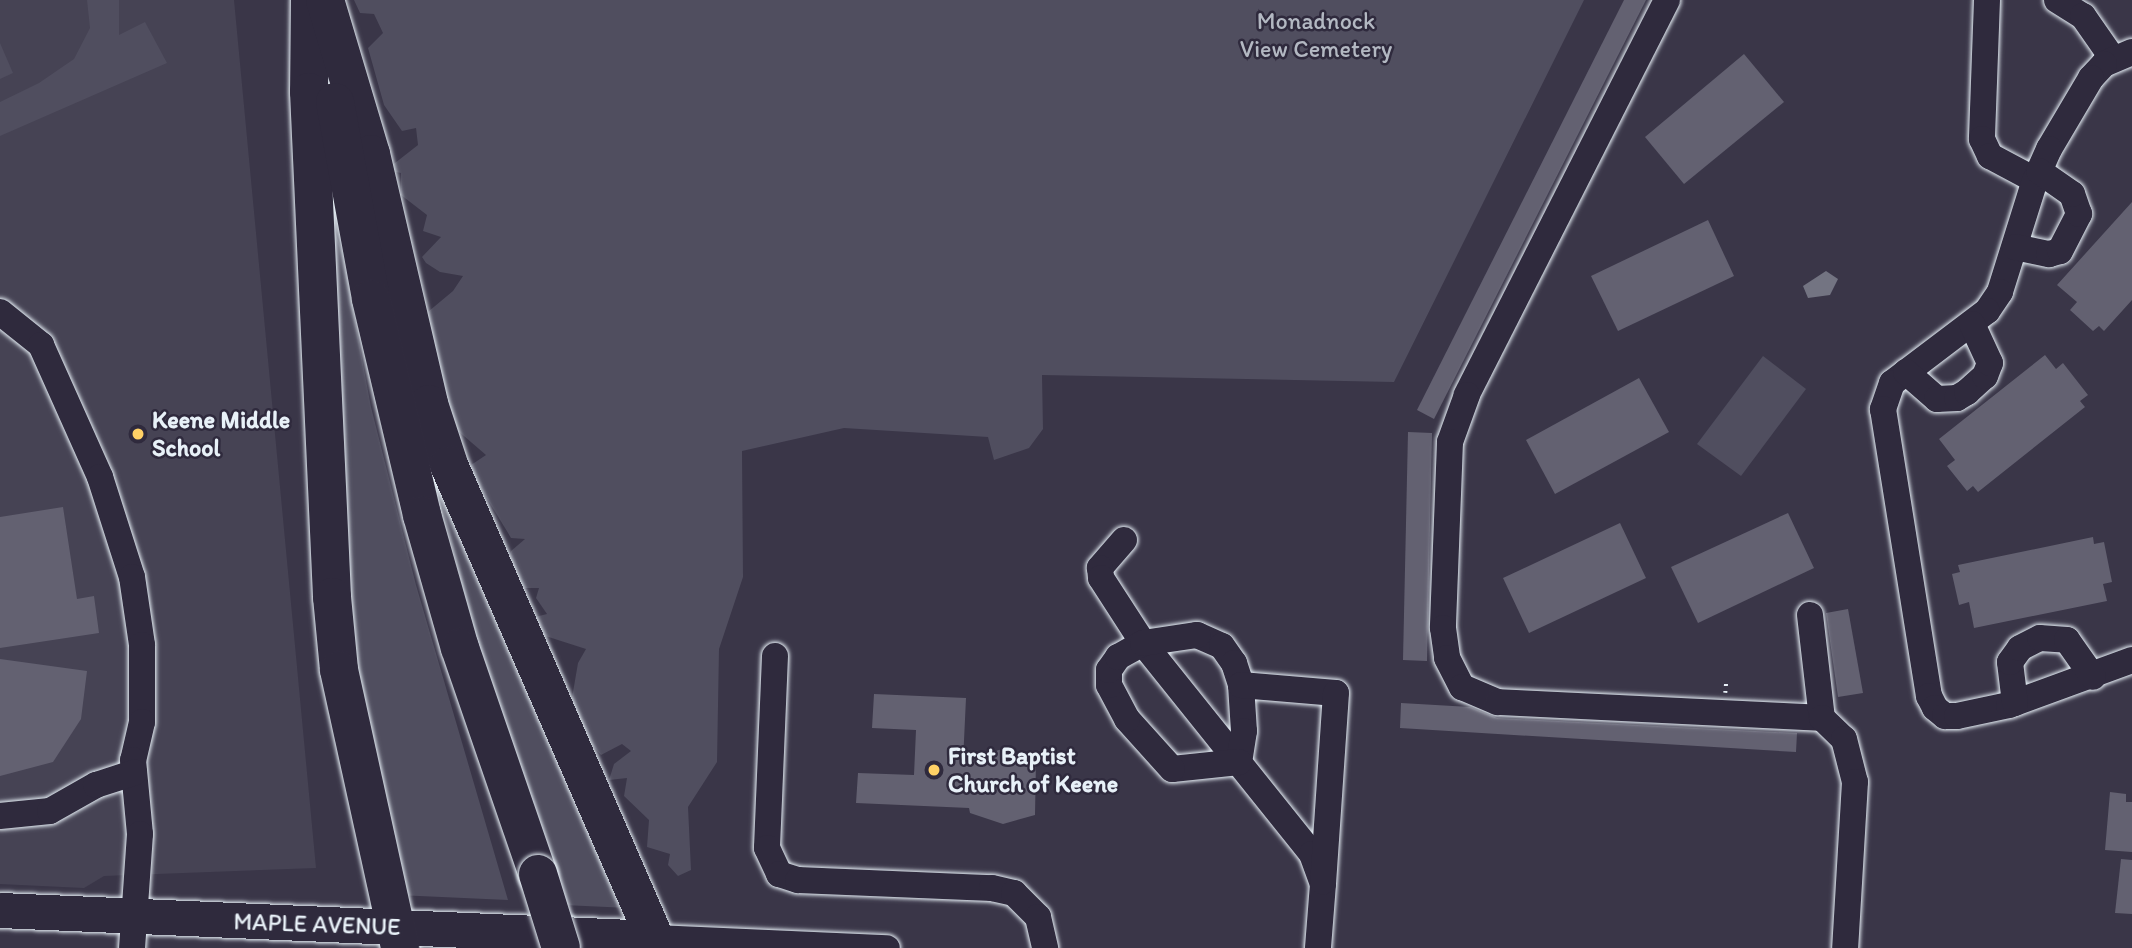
<!DOCTYPE html>
<style>
body{margin:0}
#map{position:relative;width:2132px;height:948px;overflow:hidden;background:#3a3648;font-family:Itim,sans-serif}
div>[style]{position:absolute}
.built>*{inset:0;background:#464354}
.green>*{inset:0;background:#504e5f}
.water>*{inset:0;background:#737482}
.building>*{inset:0;background:#636171}
.path>*{height:3.5px;margin-top:-1.75px;transform-origin:0;background:repeating-linear-gradient(90deg,#e8f1f8 0 2px,transparent 0 7px)}
.roads{filter:drop-shadow(0 0 2px #e8f1f8) drop-shadow(0 0 2px #e8f1f8)}
.minor>*{height:26px;margin:-13px;padding:0 13px;transform-origin:13px;border-radius:13px;background:#2f2a3d}
.major>*{height:35px;margin:-17.5px;padding:0 17.5px;transform-origin:17.5px;border-radius:17.5px;background:#2f2a3d}
.highway>*{height:38px;margin:-19px;padding:0 19px;transform-origin:19px;border-radius:19px;background:#2f2a3d}
.bridges{filter:drop-shadow(0 0 2px #e8f1f8) drop-shadow(0 0 2px #e8f1f8)}
.highway-bridge>*{height:38px;margin:-19px;padding:0 19px;transform-origin:19px;border-radius:19px;background:#2f2a3d}
.dots>*{width:19px;height:19px;translate:-50% -50%;box-sizing:border-box;border:4px solid #2f2a3d;border-radius:50%}
span{translate:-50% -50%;white-space:nowrap;text-align:center;line-height:1.15;-webkit-text-stroke:5px #2f2a3d;paint-order:stroke}
.park-label{font-size:24px;color:#b3b8c2}
.poi-label{font-size:24px;color:#e8f1f8;font-weight:700}
.left{translate:0 -50%;text-align:left}
.street-label{font-size:24px;color:#e8f1f8}
</style>
<div id="map">
<div class="built">
<i style="clip-path:polygon(0 0,234px 0,316px 868px,104px 876px,84px 888px,0 884px)"></i>
</div>
<div class="green">
<i style="clip-path:polygon(87px 0,119px 0,119px 35px,145px 22px,167px 63px,0 136px,0 102px,39px 83px,74px 59px,90px 28px)"></i>
<i style="clip-path:polygon(354px 0,1584px 0,1394px 382px,1042px 375px,1043px 429px,1029px 448px,994px 460px,988px 437px,844px 428px,742px 451px,743px 577px,719px 649px,717px 762px,688px 807px,691px 870px,678px 876px,668px 865px,670px 854px,647px 847px,649px 820px,624px 796px,627px 778px,609px 780px,614px 764px,631px 751px,622px 744px,601px 755px,579px 730px,572px 698px,578px 663px,586px 649px,533px 632px,531px 618px,547px 614px,536px 598px,539px 588px,524px 588px,506px 569px,511px 551px,525px 539px,511px 538px,468px 467px,486px 455px,457px 430px,417px 321px,453px 291px,463px 276px,440px 272px,426px 263px,422px 257px,441px 237px,423px 231px,427px 215px,401px 195px,401px 173px,386px 170px,418px 145px,416px 128px,402px 131px,384px 105px,368px 48px,383px 33px,374px 14px,360px 13px)"></i>
<i style="clip-path:polygon(0 43px,13px 73px,0 79px)"></i>
<i style="clip-path:polygon(332px 224px,342px 251px,371px 407px,416px 585px,508px 900px,397px 895px,357px 667px,341px 456px)"></i>
<i style="clip-path:polygon(1763px 356px,1806px 389px,1741px 476px,1697px 444px)"></i>
<i style="clip-path:polygon(414px 393px,629px 908px,563px 905px,478px 649px)"></i>
</div>
<div class="water">
<i style="clip-path:polygon(1826px 271px,1838px 279px,1830px 295px,1808px 298px,1803px 286px)"></i>
</div>
<div class="building">
<i style="clip-path:polygon(1624px 0,1646px 0,1434px 419px,1417px 410px)"></i>
<i style="clip-path:polygon(1744px 54px,1784px 102px,1684px 184px,1645px 137px)"></i>
<i style="clip-path:polygon(2132px 202px,2132px 300px,2104px 331px,2099px 326px,2093px 331px,2070px 310px,2077px 302px,2057px 285px)"></i>
<i style="clip-path:polygon(1708px 220px,1734px 276px,1618px 331px,1591px 276px)"></i>
<i style="clip-path:polygon(2045px 355px,2056px 369px,2063px 363px,2088px 395px,2080px 401px,2085px 407px,1978px 492px,1973px 486px,1967px 491px,1947px 466px,1955px 460px,1939px 439px)"></i>
<i style="clip-path:polygon(1639px 378px,1669px 432px,1555px 494px,1526px 440px)"></i>
<i style="clip-path:polygon(1408px 432px,1432px 433px,1427px 661px,1403px 660px)"></i>
<i style="clip-path:polygon(63px 507px,77px 599px,94px 596px,99px 633px,0 648px,0 517px)"></i>
<i style="clip-path:polygon(1788px 513px,1814px 568px,1698px 623px,1671px 567px)"></i>
<i style="clip-path:polygon(1620px 523px,1646px 578px,1529px 633px,1503px 578px)"></i>
<i style="clip-path:polygon(2093px 537px,2094px 544px,2104px 542px,2112px 582px,2103px 584px,2107px 601px,1974px 628px,1969px 602px,1959px 605px,1952px 574px,1960px 572px,1958px 565px)"></i>
<i style="clip-path:polygon(1848px 609px,1863px 693px,1838px 697px,1826px 613px)"></i>
<i style="clip-path:polygon(0 659px,87px 671px,81px 719px,53px 762px,0 776px)"></i>
<i style="clip-path:polygon(874px 694px,966px 698px,963px 762px,1005px 748px,1036px 761px,1035px 815px,1003px 824px,970px 813px,969px 808px,856px 803px,858px 773px,914px 775px,916px 730px,872px 728px)"></i>
<i style="clip-path:polygon(1401px 703px,1470px 707px,1497px 718px,1797px 733px,1796px 752px,1400px 728px)"></i>
<i style="clip-path:polygon(2110px 792px,2126px 794px,2126px 802px,2132px 802px,2132px 852px,2105px 850px)"></i>
<i style="clip-path:polygon(2121px 859px,2132px 860px,2132px 914px,2115px 913px)"></i>
</div>
<div class="path">
<i style="left:1725px;top:693px;width:12px;rotate:-85deg"></i>
</div>
<div class="roads">
<div class="minor">
<i style="left:1667px;top:0;width:443px;rotate:116.9deg"></i>
<i style="left:1467px;top:395px;width:50px;rotate:109.9deg"></i>
<i style="left:1450px;top:442px;width:186px;rotate:92.2deg"></i>
<i style="left:1443px;top:628px;width:30px;rotate:82deg"></i>
<i style="left:1447px;top:658px;width:33px;rotate:63deg"></i>
<i style="left:1462px;top:687px;width:39px;rotate:23deg"></i>
<i style="left:1498px;top:702px;width:324px;rotate:2.8deg"></i>
<i style="left:1987px;top:0;width:139px;rotate:92.1deg"></i>
<i style="left:1982px;top:139px;width:19px;rotate:65deg"></i>
<i style="left:1990px;top:156px;width:51px;rotate:28.1deg"></i>
<i style="left:2057px;top:0;width:31px;rotate:32deg"></i>
<i style="left:2083px;top:16px;width:52px;rotate:55.1deg"></i>
<i style="left:2132px;top:52px;width:30px;rotate:157deg"></i>
<i style="left:2104px;top:64px;width:19px;rotate:133deg"></i>
<i style="left:2091px;top:78px;width:82px;rotate:120.6deg"></i>
<i style="left:2049px;top:149px;width:34px;rotate:114deg"></i>
<i style="left:2035px;top:180px;width:117px;rotate:107.4deg"></i>
<i style="left:2000px;top:292px;width:23px;rotate:124deg"></i>
<i style="left:1987px;top:311px;width:119px;rotate:142.8deg"></i>
<i style="left:1892px;top:383px;width:28px;rotate:109deg"></i>
<i style="left:1883px;top:409px;width:291px;rotate:80.9deg"></i>
<i style="left:1929px;top:696px;width:13px;rotate:63deg"></i>
<i style="left:1935px;top:708px;width:13px;rotate:39deg"></i>
<i style="left:1945px;top:716px;width:12px"></i>
<i style="left:1957px;top:716px;width:53px;rotate:-11.9deg"></i>
<i style="left:2009px;top:705px;width:131px;rotate:-20.1deg"></i>
<i style="left:2015px;top:247px;width:35px;rotate:12deg"></i>
<i style="left:2049px;top:254px;width:11px;rotate:-15deg"></i>
<i style="left:2060px;top:251px;width:42px;rotate:-62.8deg"></i>
<i style="left:2079px;top:214px;width:21px;rotate:-109deg"></i>
<i style="left:2072px;top:194px;width:40px;rotate:-145.1deg"></i>
<i style="left:0;top:312px;width:53px;rotate:38.8deg"></i>
<i style="left:41px;top:345px;width:145px;rotate:65.9deg"></i>
<i style="left:100px;top:477px;width:105px;rotate:72.3deg"></i>
<i style="left:132px;top:577px;width:69px;rotate:81.6deg"></i>
<i style="left:142px;top:645px;width:77px;rotate:90deg"></i>
<i style="left:142px;top:722px;width:39px;rotate:103deg"></i>
<i style="left:133px;top:760px;width:74px;rotate:84.6deg"></i>
<i style="left:140px;top:834px;width:114px;rotate:94deg"></i>
<i style="left:1906px;top:372px;width:41px;rotate:41.1deg"></i>
<i style="left:1937px;top:399px;width:20px;rotate:-3deg"></i>
<i style="left:1957px;top:398px;width:12px;rotate:-31deg"></i>
<i style="left:1967px;top:392px;width:24px;rotate:-42deg"></i>
<i style="left:1985px;top:376px;width:14px;rotate:-69deg"></i>
<i style="left:1990px;top:363px;width:43px;rotate:-114.8deg"></i>
<i style="left:1124px;top:540px;width:37px;rotate:131deg"></i>
<i style="left:1100px;top:568px;width:10px;rotate:84deg"></i>
<i style="left:1101px;top:578px;width:77px;rotate:57.1deg"></i>
<i style="left:1143px;top:643px;width:270px;rotate:51.3deg"></i>
<i style="left:1312px;top:854px;width:32px;rotate:70deg"></i>
<i style="left:1323px;top:884px;width:64px;rotate:94.5deg"></i>
<i style="left:1810px;top:615px;width:104px;rotate:83.4deg"></i>
<i style="left:1822px;top:718px;width:30px;rotate:44deg"></i>
<i style="left:1844px;top:739px;width:44px;rotate:75.7deg"></i>
<i style="left:1855px;top:782px;width:166px;rotate:93.4deg"></i>
<i style="left:1197px;top:635px;width:27px;rotate:24deg"></i>
<i style="left:1222px;top:646px;width:21px;rotate:55deg"></i>
<i style="left:1234px;top:663px;width:23px;rotate:72deg"></i>
<i style="left:1241px;top:685px;width:46px;rotate:86.3deg"></i>
<i style="left:1244px;top:731px;width:31px;rotate:99deg"></i>
<i style="left:1239px;top:762px;width:67px;rotate:174deg"></i>
<i style="left:1172px;top:769px;width:67px;rotate:-132deg"></i>
<i style="left:1127px;top:719px;width:38px;rotate:-118deg"></i>
<i style="left:1109px;top:685px;width:15px;rotate:-90deg"></i>
<i style="left:1109px;top:670px;width:16px;rotate:-55deg"></i>
<i style="left:1118px;top:657px;width:29px;rotate:-29deg"></i>
<i style="left:1143px;top:643px;width:55px;rotate:-8.4deg"></i>
<i style="left:775px;top:656px;width:192px;rotate:92.4deg"></i>
<i style="left:767px;top:848px;width:29px;rotate:65deg"></i>
<i style="left:779px;top:874px;width:20px;rotate:18deg"></i>
<i style="left:798px;top:880px;width:194px;rotate:2.4deg"></i>
<i style="left:992px;top:888px;width:23px;rotate:13deg"></i>
<i style="left:1014px;top:893px;width:34px;rotate:45deg"></i>
<i style="left:1038px;top:917px;width:32px;rotate:77deg"></i>
<i style="left:1241px;top:685px;width:95px;rotate:4.8deg"></i>
<i style="left:1336px;top:693px;width:189px;rotate:93.9deg"></i>
<i style="left:2015px;top:703px;width:41px;rotate:-97deg"></i>
<i style="left:2010px;top:662px;width:17px;rotate:-54deg"></i>
<i style="left:2020px;top:648px;width:22px;rotate:-27deg"></i>
<i style="left:2040px;top:638px;width:27px;rotate:4deg"></i>
<i style="left:2067px;top:640px;width:45px;rotate:54.9deg"></i>
<i style="left:0;top:816px;width:50px;rotate:-5.7deg"></i>
<i style="left:50px;top:811px;width:53px;rotate:-29.5deg"></i>
<i style="left:96px;top:785px;width:40px;rotate:-18deg"></i>
<i style="left:655px;top:938px;width:232px;rotate:2.5deg"></i>
</div>
<div class="major">
<i style="left:0;top:910px;width:656px;rotate:2.45deg"></i>
</div>
<div class="highway">
<i style="left:310px;top:0;width:92px;rotate:90.6deg"></i>
<i style="left:309px;top:92px;width:506px;rotate:87.39deg"></i>
<i style="left:332px;top:597px;width:73px;rotate:84.5deg"></i>
<i style="left:339px;top:670px;width:285px;rotate:77.6deg"></i>
<i style="left:325px;top:0;width:161px;rotate:73.4deg"></i>
<i style="left:371px;top:154px;width:257px;rotate:76.9deg"></i>
<i style="left:429px;top:404px;width:64px;rotate:71.8deg"></i>
<i style="left:449px;top:465px;width:527px;rotate:66.5deg"></i>
<i style="left:335px;top:102px;width:200px;rotate:79.6deg"></i>
<i style="left:371px;top:299px;width:222px;rotate:76.7deg"></i>
<i style="left:422px;top:515px;width:138px;rotate:74.1deg"></i>
<i style="left:460px;top:648px;width:239px;rotate:71deg"></i>
</div>
</div>
<div class="bridges">
<div class="highway-bridge">
<i style="left:538px;top:874px;width:77px;rotate:72.7deg"></i>
</div>
</div>
<div class="dots">
<i style="left:138px;top:434px;background:#ffd166"></i>
<i style="left:934px;top:770px;background:#ffd166"></i>
</div>
<div class="park-label">
<span style="left:1316px;top:35px">Monadnock<br>View Cemetery</span>
</div>
<div class="poi-label">
<span class="left" style="left:152px;top:434px">Keene Middle<br>School</span>
<span class="left" style="left:948px;top:770px">First Baptist<br>Church of Keene</span>
</div>
<div class="street-label">
<span style="left:317px;top:924px;rotate:2deg">MAPLE AVENUE</span>
</div>
</div>
